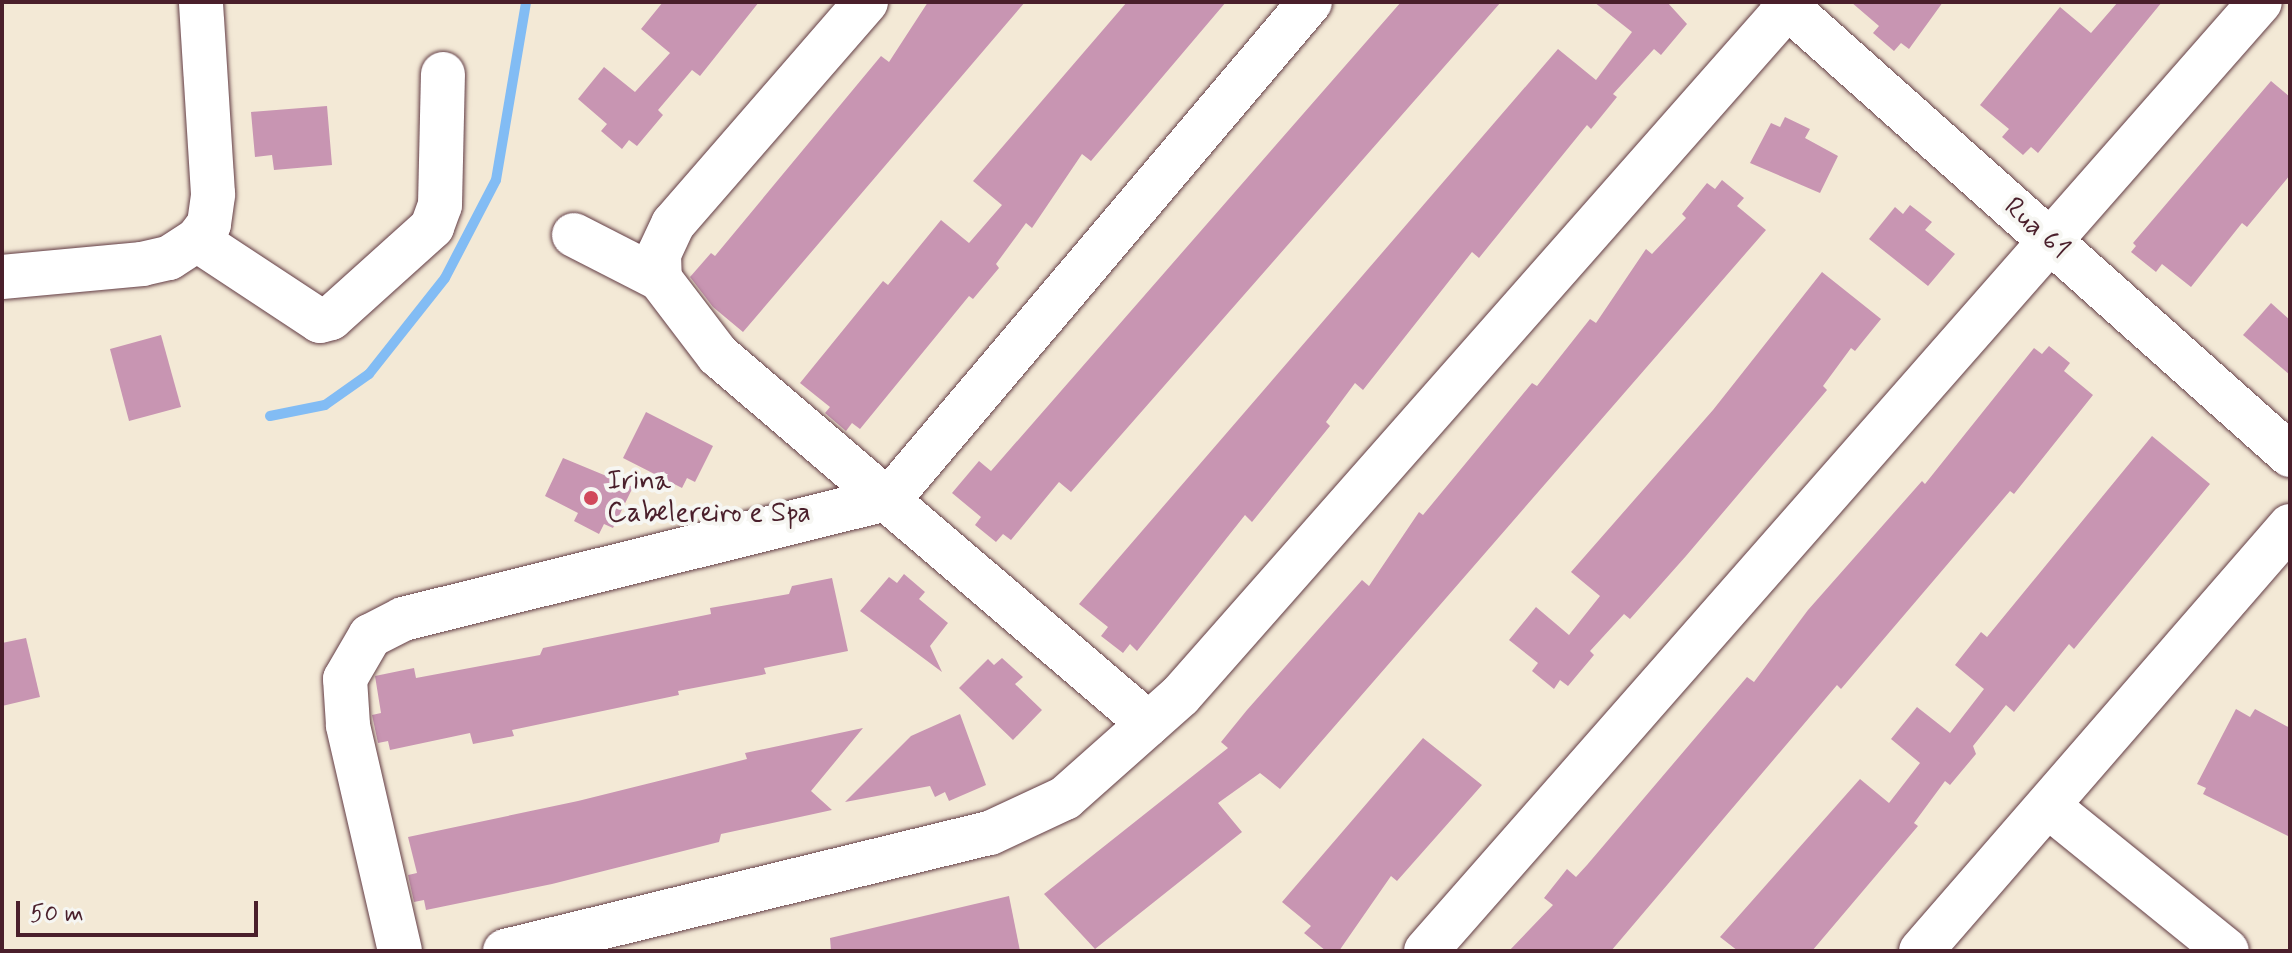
<!DOCTYPE html>
<style>
body{margin:0}
#map{position:relative;width:2292px;height:953px;overflow:hidden;background:#f3e9d6;font-family:Mynerve,sans-serif}
div>[style]{position:absolute}
.stream>*{height:10px;margin:-5px;padding:0 5px;transform-origin:5px;border-radius:5px;background:#82bcf4}
.building>*{inset:0;background:#c895b2}
.roads{filter:drop-shadow(0 0 2px #633d45) drop-shadow(0 0 2px #633d45)}
.minor>*{height:44px;margin:-22px;padding:0 22px;transform-origin:22px;border-radius:22px;background:#fff}
.dots>*{width:22px;height:22px;translate:-50% -50%;box-sizing:border-box;border:4px solid #f6f6f2;border-radius:50%}
span{translate:-50% -50%;white-space:nowrap;text-align:center;line-height:1.15;-webkit-text-stroke:8px #f6f6f2;paint-order:stroke}
.street-label{font-size:28px;color:#4a1f2b}
.poi-label{font-size:28px;color:#4a1f2b}
.left{translate:0 -50%;text-align:left}
.frame{position:absolute;inset:0;border:4px solid #4a1f2b;pointer-events:none}
.scale{position:absolute;left:16px;top:901px;width:242px;height:36px;box-sizing:border-box;border:4px solid #4a1f2b;border-top:0;padding-left:10px;font-size:24px;line-height:28px;white-space:nowrap;color:#4a1f2b;-webkit-text-stroke:6px #f6f6f2;paint-order:stroke}
</style>
<div id="map">
<div class="stream">
<i style="left:270px;top:416px;width:56px;rotate:-11.3deg"></i>
<i style="left:325px;top:405px;width:54px;rotate:-35.2deg"></i>
<i style="left:369px;top:374px;width:122px;rotate:-51.6deg"></i>
<i style="left:445px;top:278px;width:110px;rotate:-62.5deg"></i>
<i style="left:496px;top:180px;width:181px;rotate:-80.4deg"></i>
</div>
<div class="building">
<i style="clip-path:polygon(663px 2px,759px 2px,700px 76px,692px 70px,658px 110px,663px 115px,637px 146px,629px 140px,622px 149px,601px 131px,607px 124px,578px 99px,604px 67px,635px 92px,670px 53px,641px 29px)"></i>
<i style="clip-path:polygon(928px 2px,1025px 2px,743px 332px,713px 307px,690px 277px,711px 253px,715px 256px,881px 56px,889px 62px)"></i>
<i style="clip-path:polygon(1127px 2px,1226px 2px,1091px 161px,1082px 154px,1032px 228px,1026px 223px,996px 264px,999px 268px,973px 299px,969px 296px,860px 429px,852px 423px,846px 431px,825px 413px,830px 407px,800px 383px,883px 281px,888px 285px,941px 220px,969px 243px,1002px 205px,973px 181px)"></i>
<i style="clip-path:polygon(1401px 2px,1501px 2px,1071px 492px,1059px 482px,1011px 540px,1003px 534px,996px 542px,975px 525px,981px 517px,952px 493px,979px 461px,991px 471px)"></i>
<i style="clip-path:polygon(1594px 2px,1667px 2px,1687px 24px,1661px 55px,1654px 49px,1613px 94px,1617px 97px,1591px 129px,1587px 125px,1479px 258px,1472px 252px,1363px 390px,1355px 383px,1326px 422px,1330px 426px,1252px 522px,1245px 515px,1137px 651px,1130px 644px,1123px 653px,1101px 636px,1108px 627px,1079px 604px,1558px 49px,1596px 80px,1632px 32px)"></i>
<i style="clip-path:polygon(1851px 2px,1943px 2px,1909px 49px,1901px 43px,1894px 51px,1873px 33px,1879px 26px)"></i>
<i style="clip-path:polygon(2118px 2px,2162px 2px,2038px 153px,2031px 147px,2023px 155px,2002px 137px,2009px 129px,1980px 105px,2060px 7px,2091px 33px)"></i>
<i style="clip-path:polygon(2271px 81px,2290px 97px,2290px 175px,2247px 227px,2242px 223px,2191px 287px,2162px 264px,2156px 272px,2131px 252px,2136px 246px,2133px 243px)"></i>
<i style="clip-path:polygon(327px 106px,332px 165px,274px 170px,272px 155px,255px 157px,251px 112px)"></i>
<i style="clip-path:polygon(1785px 117px,1810px 129px,1805px 138px,1838px 156px,1820px 193px,1750px 163px,1771px 123px,1780px 127px)"></i>
<i style="clip-path:polygon(1722px 180px,1744px 198px,1737px 206px,1766px 230px,1280px 789px,1260px 773px,1218px 803px,1242px 832px,1095px 949px,1044px 894px,1228px 748px,1221px 742px,1247px 710px,1362px 580px,1369px 586px,1419px 512px,1423px 515px,1532px 383px,1537px 386px,1590px 319px,1596px 323px,1646px 249px,1652px 254px,1686px 218px,1682px 214px,1707px 183px,1715px 189px)"></i>
<i style="clip-path:polygon(1910px 205px,1932px 222px,1925px 230px,1955px 254px,1928px 286px,1869px 239px,1895px 207px,1903px 214px)"></i>
<i style="clip-path:polygon(1822px 272px,1881px 319px,1855px 351px,1851px 348px,1823px 386px,1827px 390px,1686px 556px,1630px 619px,1624px 614px,1590px 651px,1594px 655px,1568px 686px,1560px 680px,1554px 689px,1532px 671px,1538px 663px,1509px 640px,1536px 607px,1569px 635px,1600px 596px,1571px 572px,1713px 410px)"></i>
<i style="clip-path:polygon(2271px 303px,2290px 320px,2290px 375px,2243px 335px)"></i>
<i style="clip-path:polygon(161px 335px,181px 407px,129px 421px,110px 349px)"></i>
<i style="clip-path:polygon(2049px 346px,2070px 363px,2064px 371px,2093px 395px,2014px 494px,2010px 491px,1841px 689px,1837px 685px,1611px 951px,1509px 951px,1553px 905px,1544px 898px,1567px 869px,1576px 877px,1587px 865px,1747px 677px,1754px 682px,1808px 610px,1922px 481px,1925px 484px,2034px 348px,2042px 354px)"></i>
<i style="clip-path:polygon(646px 412px,713px 446px,695px 482px,687px 478px,682px 488px,623px 458px)"></i>
<i style="clip-path:polygon(2152px 436px,2210px 484px,2074px 649px,2069px 644px,2014px 712px,2006px 705px,1973px 746px,1976px 754px,1950px 785px,1945px 781px,1914px 823px,1918px 826px,1812px 951px,1738px 951px,1720px 937px,1860px 779px,1889px 803px,1920px 763px,1891px 739px,1917px 707px,1950px 733px,1984px 689px,1955px 665px,1981px 632px,1987px 637px)"></i>
<i style="clip-path:polygon(563px 458px,633px 487px,613px 528px,604px 524px,599px 534px,574px 521px,578px 513px,545px 496px)"></i>
<i style="clip-path:polygon(904px 574px,925px 592px,919px 599px,948px 623px,930px 646px,942px 672px,860px 611px,889px 577px,897px 583px)"></i>
<i style="clip-path:polygon(832px 578px,848px 651px,764px 668px,766px 674px,678px 691px,679px 695px,512px 730px,514px 736px,473px 744px,470px 733px,390px 750px,388px 741px,378px 743px,372px 715px,381px 713px,375px 676px,414px 668px,416px 678px,540px 655px,543px 648px,711px 614px,710px 608px,789px 594px,792px 586px)"></i>
<i style="clip-path:polygon(26px 638px,40px 697px,2px 706px,2px 643px)"></i>
<i style="clip-path:polygon(1002px 658px,1023px 677px,1015px 684px,1042px 710px,1013px 740px,959px 688px,988px 659px,994px 665px)"></i>
<i style="clip-path:polygon(2236px 709px,2250px 717px,2255px 709px,2290px 728px,2290px 837px,2203px 794px,2206px 788px,2197px 784px)"></i>
<i style="clip-path:polygon(960px 714px,986px 785px,949px 801px,945px 792px,935px 797px,930px 786px,845px 802px,911px 736px)"></i>
<i style="clip-path:polygon(863px 728px,811px 791px,832px 810px,721px 834px,719px 842px,552px 884px,426px 910px,424px 900px,414px 902px,408px 875px,417px 873px,408px 837px,578px 801px,747px 759px,745px 753px)"></i>
<i style="clip-path:polygon(1423px 738px,1482px 785px,1397px 881px,1391px 876px,1339px 951px,1326px 951px,1304px 933px,1311px 926px,1282px 902px)"></i>
<i style="clip-path:polygon(1009px 896px,1020px 951px,831px 951px,830px 938px)"></i>
</div>
<div class="roads">
<div class="minor">
<i style="left:866px;top:2px;width:294px;rotate:131deg"></i>
<i style="left:673px;top:224px;width:33px;rotate:115deg"></i>
<i style="left:659px;top:254px;width:25px;rotate:88deg"></i>
<i style="left:660px;top:279px;width:96px;rotate:52.7deg"></i>
<i style="left:718px;top:355px;width:567px;rotate:40.57deg"></i>
<i style="left:1782px;top:2px;width:681px;rotate:41.72deg"></i>
<i style="left:574px;top:235px;width:97px;rotate:27.1deg"></i>
<i style="left:197px;top:240px;width:147px;rotate:33.4deg"></i>
<i style="left:320px;top:321px;width:11px;rotate:-15deg"></i>
<i style="left:331px;top:318px;width:136px;rotate:-42deg"></i>
<i style="left:432px;top:227px;width:23px;rotate:-70deg"></i>
<i style="left:440px;top:205px;width:131px;rotate:-88.7deg"></i>
<i style="left:2px;top:277px;width:141px;rotate:-5.3deg"></i>
<i style="left:142px;top:264px;width:28px;rotate:-13deg"></i>
<i style="left:169px;top:258px;width:33px;rotate:-33deg"></i>
<i style="left:197px;top:240px;width:20px;rotate:-53deg"></i>
<i style="left:209px;top:224px;width:30px;rotate:-82deg"></i>
<i style="left:213px;top:194px;width:192px;rotate:-93.6deg"></i>
<i style="left:2048px;top:806px;width:230px;rotate:39deg"></i>
<i style="left:400px;top:951px;width:232px;rotate:-103deg"></i>
<i style="left:348px;top:725px;width:46px;rotate:-93.7deg"></i>
<i style="left:345px;top:679px;width:50px;rotate:-59.8deg"></i>
<i style="left:370px;top:636px;width:37px;rotate:-27deg"></i>
<i style="left:403px;top:619px;width:502px;rotate:-13.95deg"></i>
<i style="left:890px;top:498px;width:650px;rotate:-49.74deg"></i>
<i style="left:505px;top:951px;width:499px;rotate:-13.7deg"></i>
<i style="left:990px;top:833px;width:83px;rotate:-25deg"></i>
<i style="left:1065px;top:798px;width:154px;rotate:-41.6deg"></i>
<i style="left:1180px;top:696px;width:925px;rotate:-48.59deg"></i>
<i style="left:1426px;top:951px;width:1263px;rotate:-48.69deg"></i>
<i style="left:1921px;top:951px;width:563px;rotate:-49.03deg"></i>
</div>
</div>
<div class="dots">
<i style="left:591px;top:498px;background:#d1495b"></i>
</div>
<div class="street-label">
<span style="left:2036px;top:229px;rotate:42deg">Rua 61</span>
</div>
<div class="poi-label">
<span class="left" style="left:607px;top:498px">Irina<br>Cabelereiro e Spa</span>
</div>
<div class="frame"></div>
<div class="scale">50 m</div>
</div>
